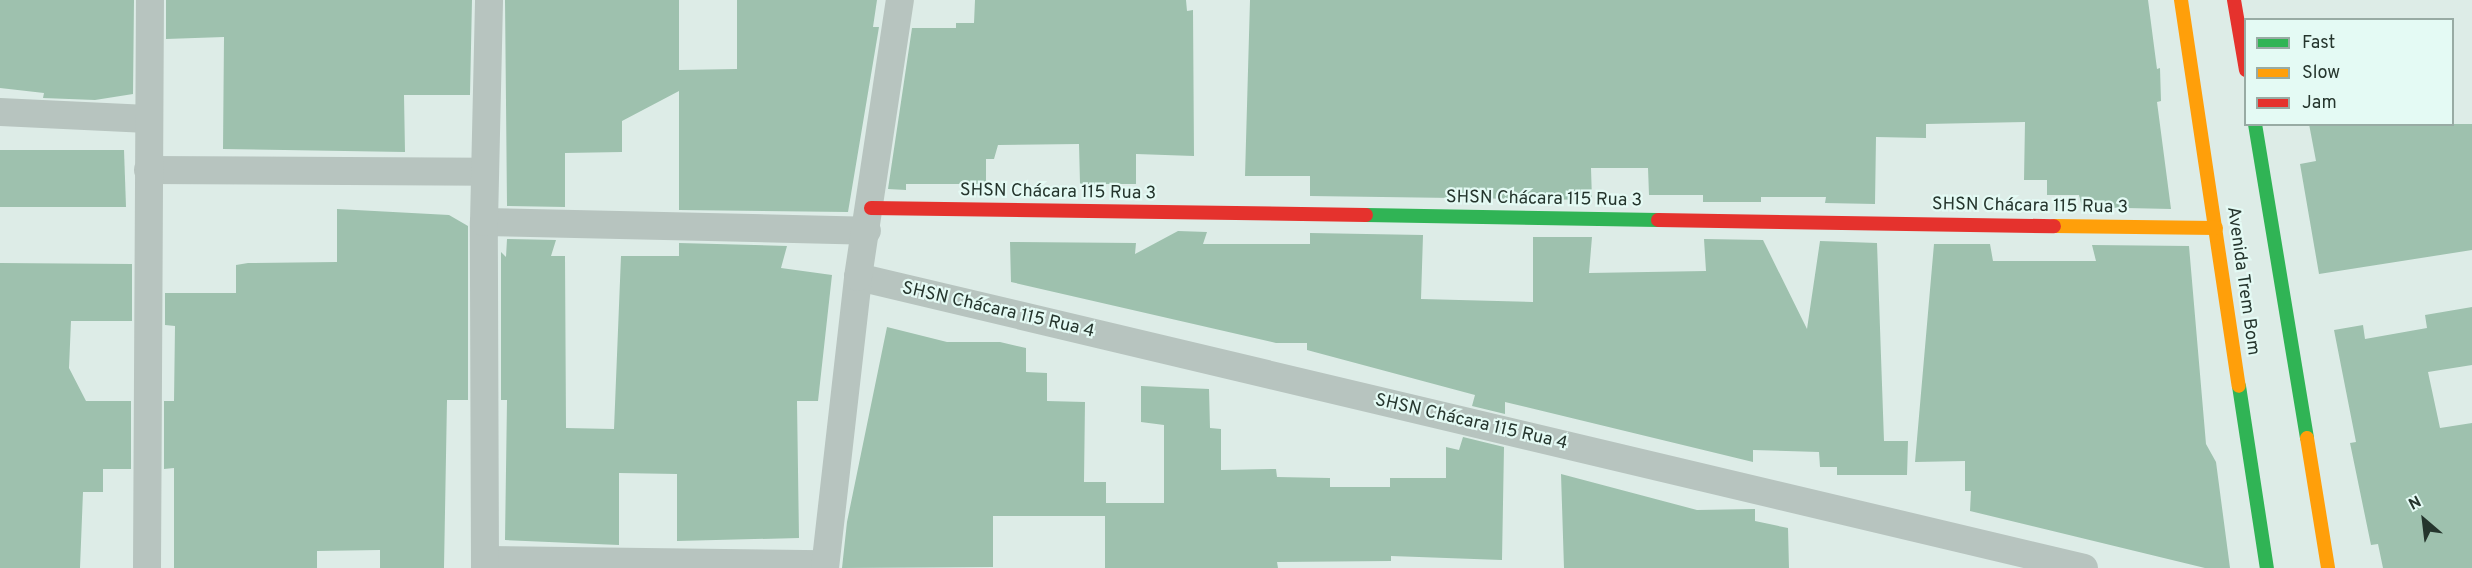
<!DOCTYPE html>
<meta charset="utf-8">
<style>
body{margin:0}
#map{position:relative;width:2472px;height:568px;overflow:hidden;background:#ddece7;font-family:Overpass,sans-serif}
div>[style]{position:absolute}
.building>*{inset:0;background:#9ec1ae}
.street>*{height:28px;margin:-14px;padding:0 14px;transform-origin:14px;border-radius:14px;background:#b7c4bf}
.fast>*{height:14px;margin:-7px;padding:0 7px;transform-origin:7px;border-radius:7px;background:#30b455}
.slow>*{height:14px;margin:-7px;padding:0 7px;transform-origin:7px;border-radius:7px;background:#ff9f0a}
.jam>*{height:14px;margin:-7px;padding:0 7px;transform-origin:7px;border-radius:7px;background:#e5322d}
span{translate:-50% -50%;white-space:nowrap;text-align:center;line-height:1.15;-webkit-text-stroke:4.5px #e4faf4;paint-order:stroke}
.street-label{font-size:18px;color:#25352d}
.legend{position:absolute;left:2244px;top:18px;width:210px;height:108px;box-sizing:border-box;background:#e4faf4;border:2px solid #98aba4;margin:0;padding:8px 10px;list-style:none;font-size:18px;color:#25352d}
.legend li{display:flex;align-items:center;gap:12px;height:30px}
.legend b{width:30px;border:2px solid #98aba4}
.north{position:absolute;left:2394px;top:490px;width:60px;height:60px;-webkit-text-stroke:4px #e4faf4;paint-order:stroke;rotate:332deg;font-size:16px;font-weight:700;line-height:24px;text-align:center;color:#25352d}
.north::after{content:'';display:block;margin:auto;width:21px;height:27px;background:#25352d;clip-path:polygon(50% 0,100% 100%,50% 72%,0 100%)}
</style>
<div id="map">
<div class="building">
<i style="clip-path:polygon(0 0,134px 0,133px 94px,95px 100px,43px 98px,44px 93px,0 88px)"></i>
<i style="clip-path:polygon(166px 0,472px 0,470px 95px,404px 95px,405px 152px,223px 149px,224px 37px,166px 39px)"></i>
<i style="clip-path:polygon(505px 0,679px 0,679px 70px,737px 69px,737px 0,877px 0,873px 27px,879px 27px,848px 212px,679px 210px,679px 91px,622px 121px,622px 152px,565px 153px,565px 207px,507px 206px)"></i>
<i style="clip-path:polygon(975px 0,1186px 0,1187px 11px,1193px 10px,1194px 156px,1136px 154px,1136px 184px,1080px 184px,1079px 144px,998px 145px,994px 159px,986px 159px,986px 184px,906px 184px,906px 190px,888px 189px,912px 28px,956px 28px,956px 23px,974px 23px)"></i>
<i style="clip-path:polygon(1250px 0,2148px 0,2157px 69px,2160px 68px,2161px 101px,2157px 102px,2171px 209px,2082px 207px,2079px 195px,2047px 195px,2047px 180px,2024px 180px,2025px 122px,1926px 124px,1926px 138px,1876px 137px,1875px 204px,1825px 203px,1826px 197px,1761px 197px,1761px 202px,1703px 202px,1703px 195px,1649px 195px,1648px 168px,1591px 168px,1592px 200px,1310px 196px,1310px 176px,1245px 176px)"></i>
<i style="clip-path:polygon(2309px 124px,2472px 124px,2472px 250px,2319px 274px,2300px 164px,2316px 161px)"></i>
<i style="clip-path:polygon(0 150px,124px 150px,126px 207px,0 207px)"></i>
<i style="clip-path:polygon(337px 209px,449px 215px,468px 226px,468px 400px,447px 400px,444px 568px,380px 568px,380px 550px,317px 551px,317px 568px,174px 568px,174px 468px,164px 469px,164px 401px,174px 401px,175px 326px,165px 325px,165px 293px,236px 293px,236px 265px,248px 263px,337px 262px)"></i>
<i style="clip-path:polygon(1178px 231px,1207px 232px,1203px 244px,1310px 244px,1310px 233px,1423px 235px,1421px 299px,1533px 302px,1533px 237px,1592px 237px,1589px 273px,1706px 271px,1704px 239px,1763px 240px,1807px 329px,1820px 241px,1877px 243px,1884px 441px,1908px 441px,1907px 475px,1837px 475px,1837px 467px,1820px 467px,1819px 452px,1753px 450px,1753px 462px,1505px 402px,1505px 414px,1472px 406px,1475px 395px,1307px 350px,1307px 343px,1276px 343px,1011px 282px,1010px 242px,1136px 243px,1135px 254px)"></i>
<i style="clip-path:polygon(507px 239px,556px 240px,551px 256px,565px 256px,566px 428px,614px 429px,621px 256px,679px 256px,679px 243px,787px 246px,781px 268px,832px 275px,818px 401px,797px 401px,799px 538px,677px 541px,677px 474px,619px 473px,619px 545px,505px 540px,507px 400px,501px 400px,501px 252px,506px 257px)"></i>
<i style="clip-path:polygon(1934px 244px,1990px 244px,1993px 261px,2096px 261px,2092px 245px,2189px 246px,2206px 444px,2216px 462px,2230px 568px,2205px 568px,1970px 511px,1971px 491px,1965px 491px,1965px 461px,1915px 462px)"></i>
<i style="clip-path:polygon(0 263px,132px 264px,132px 321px,71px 321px,69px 368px,86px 401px,131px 401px,131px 469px,103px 469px,103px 492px,83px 492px,80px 568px,0 568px)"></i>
<i style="clip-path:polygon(2472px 307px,2472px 365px,2428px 372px,2440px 428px,2472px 423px,2472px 568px,2383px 568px,2378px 544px,2371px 545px,2350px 443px,2356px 442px,2334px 330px,2363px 325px,2365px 339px,2427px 328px,2425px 315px)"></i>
<i style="clip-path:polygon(887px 327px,947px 342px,1000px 342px,1026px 348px,1026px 372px,1047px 373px,1047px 401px,1085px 402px,1084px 482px,1106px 482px,1106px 503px,1164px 503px,1164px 425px,1141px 422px,1141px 386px,1209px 389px,1210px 428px,1221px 429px,1221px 470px,1276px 469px,1277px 477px,1330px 478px,1330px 487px,1390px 487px,1390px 478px,1446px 478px,1446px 447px,1459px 450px,1463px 437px,1504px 447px,1502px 560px,1391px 556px,1391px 561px,1277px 562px,1278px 568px,1105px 568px,1105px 516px,993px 516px,993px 567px,842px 568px,847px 522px)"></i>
<i style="clip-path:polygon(1561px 474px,1697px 510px,1755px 509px,1755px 521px,1788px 528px,1789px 568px,1564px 568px)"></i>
</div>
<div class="street">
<i style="left:0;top:112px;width:148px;rotate:2.7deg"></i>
<i style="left:148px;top:170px;width:337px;rotate:0.3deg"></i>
<i style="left:484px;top:222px;width:383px;rotate:1.3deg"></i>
<i style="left:858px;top:277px;width:1260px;rotate:13.35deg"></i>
<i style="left:485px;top:560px;width:340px;rotate:0.7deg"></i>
<i style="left:147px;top:568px;width:568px;rotate:-89.7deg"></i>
<i style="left:485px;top:568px;width:346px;rotate:-90.2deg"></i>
<i style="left:484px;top:222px;width:222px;rotate:-88.7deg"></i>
<i style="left:825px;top:568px;width:293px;rotate:-83.5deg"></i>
<i style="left:858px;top:277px;width:280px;rotate:-81.4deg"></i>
</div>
<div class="fast">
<i style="left:2255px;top:124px;width:318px;rotate:80.6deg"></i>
<i style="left:1366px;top:215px;width:292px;rotate:1deg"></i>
<i style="left:2239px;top:386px;width:184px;rotate:81.3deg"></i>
</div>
<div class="slow">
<i style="left:2181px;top:0;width:390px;rotate:81.5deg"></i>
<i style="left:2054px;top:226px;width:162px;rotate:0.7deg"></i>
<i style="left:2307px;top:438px;width:132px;rotate:80.8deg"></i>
</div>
<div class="jam">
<i style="left:2234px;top:0;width:71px;rotate:80.3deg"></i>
<i style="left:871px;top:208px;width:495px;rotate:0.8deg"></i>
<i style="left:1658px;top:220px;width:396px;rotate:0.9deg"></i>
</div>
<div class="street-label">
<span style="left:1058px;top:193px;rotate:1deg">SHSN Chácara 115 Rua 3</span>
<span style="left:1544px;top:200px;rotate:1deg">SHSN Chácara 115 Rua 3</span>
<span style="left:2030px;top:207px;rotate:1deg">SHSN Chácara 115 Rua 3</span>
<span style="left:2242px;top:281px;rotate:82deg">Avenida Trem Bom</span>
<span style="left:998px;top:311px;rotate:13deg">SHSN Chácara 115 Rua 4</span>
<span style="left:1471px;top:423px;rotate:13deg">SHSN Chácara 115 Rua 4</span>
</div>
<ul class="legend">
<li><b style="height:8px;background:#30b455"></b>Fast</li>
<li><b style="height:8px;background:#ff9f0a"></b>Slow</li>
<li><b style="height:8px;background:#e5322d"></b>Jam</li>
</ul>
<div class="north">N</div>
</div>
